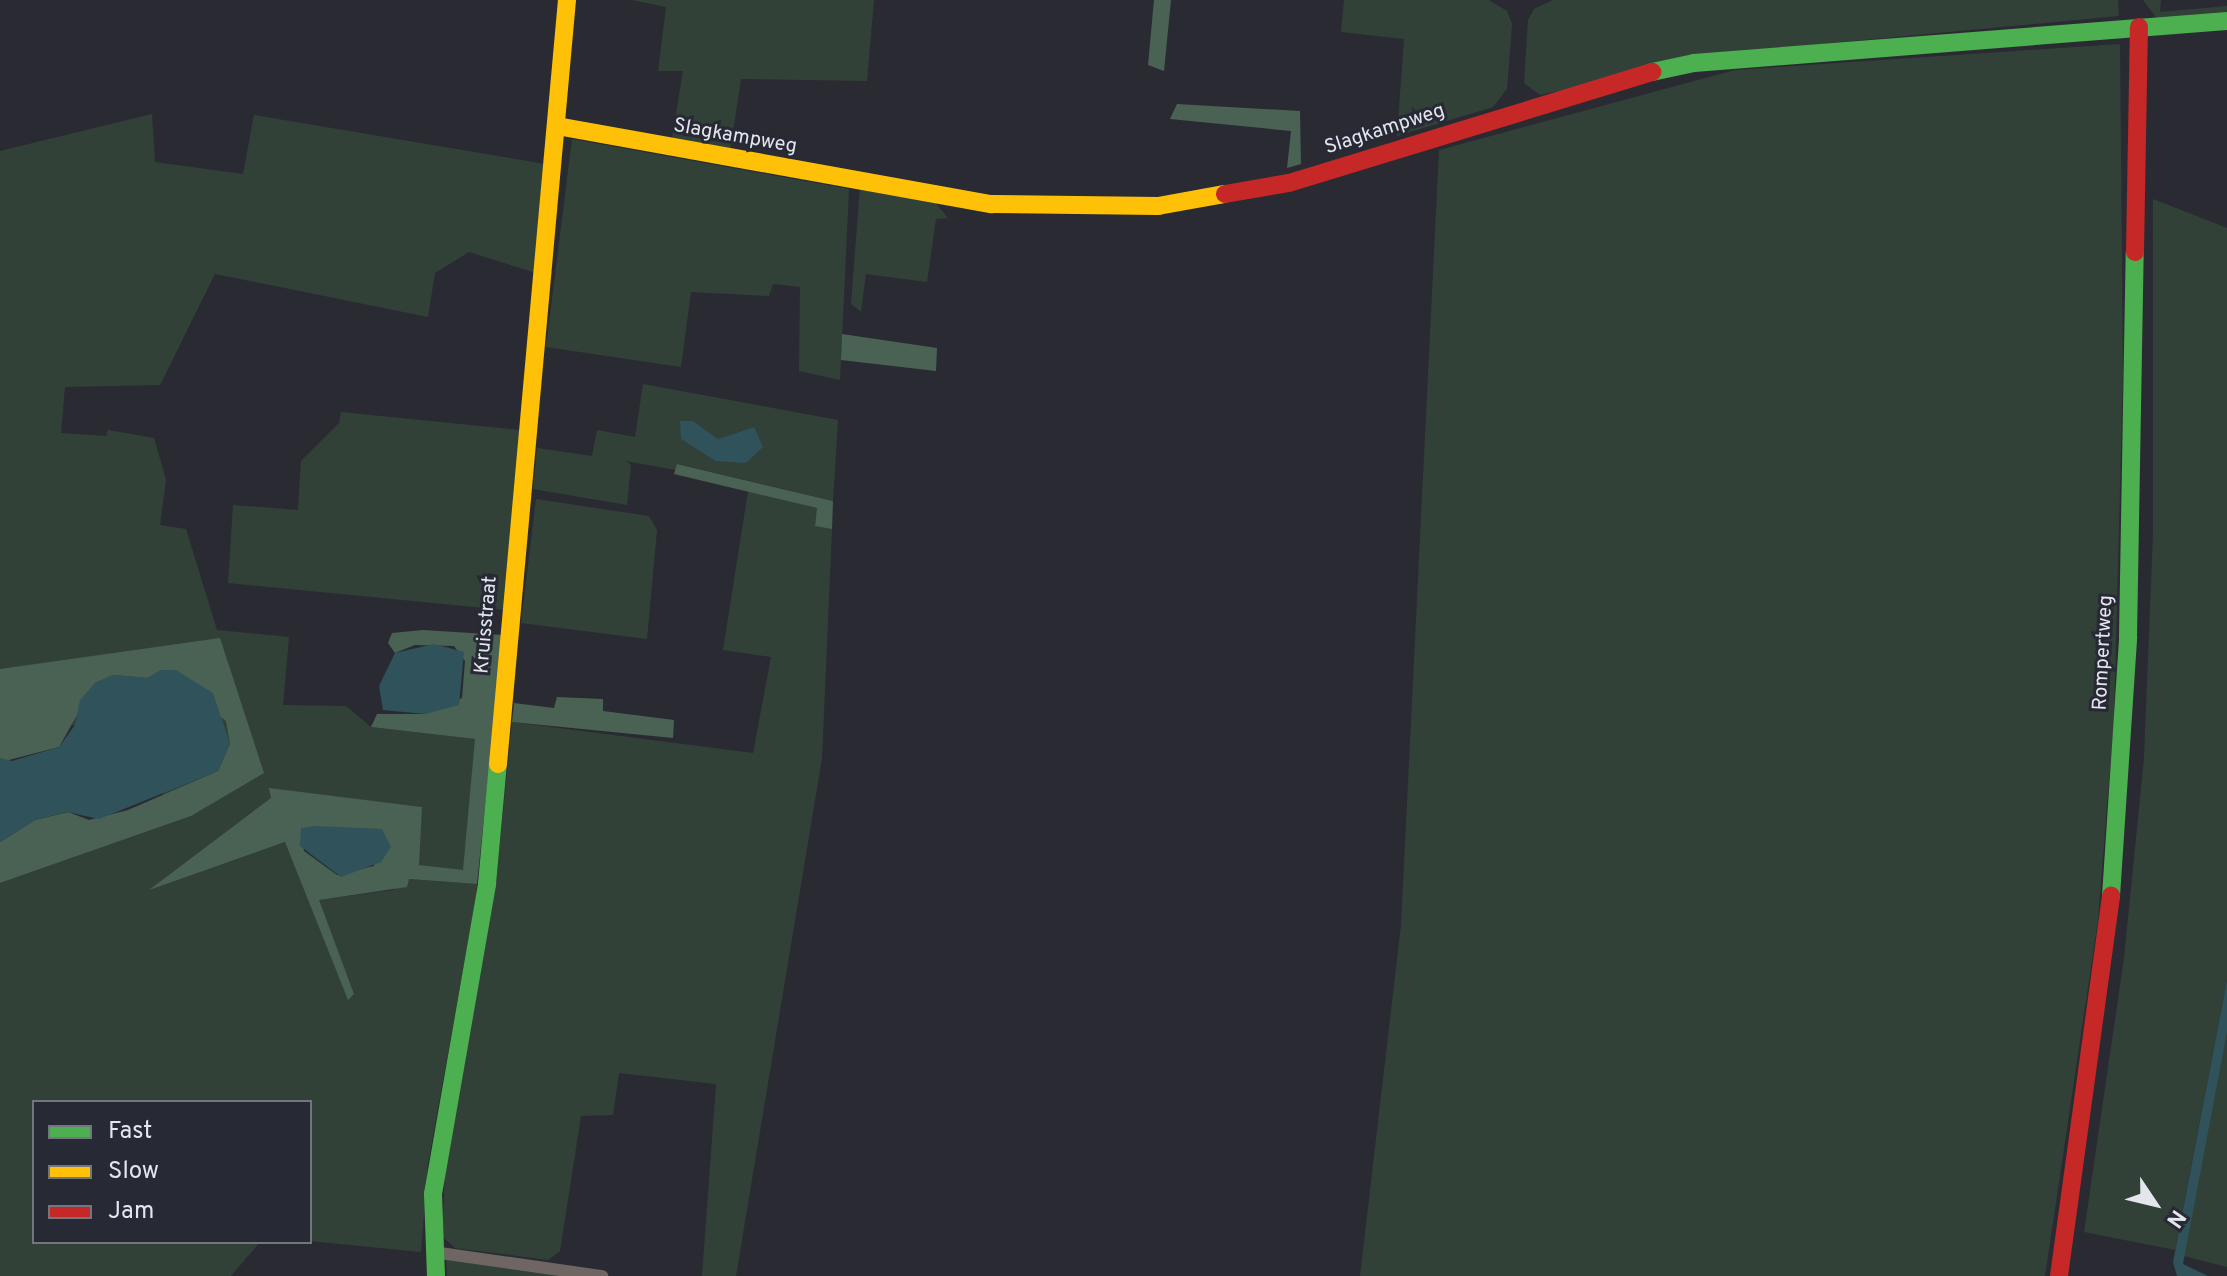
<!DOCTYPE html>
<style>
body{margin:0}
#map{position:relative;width:2227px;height:1276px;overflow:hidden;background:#2a2b32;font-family:Overpass,sans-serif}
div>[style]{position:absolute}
.green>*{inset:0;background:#324137}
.forest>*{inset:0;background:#4a6253}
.water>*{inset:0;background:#30525b}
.street>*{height:12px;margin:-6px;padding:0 6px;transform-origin:6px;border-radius:6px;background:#6f6562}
.fast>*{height:18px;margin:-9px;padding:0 9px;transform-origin:9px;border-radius:9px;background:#4caf50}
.slow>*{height:18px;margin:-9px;padding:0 9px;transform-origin:9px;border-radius:9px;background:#ffc107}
.jam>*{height:18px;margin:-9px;padding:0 9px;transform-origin:9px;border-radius:9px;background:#c62828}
span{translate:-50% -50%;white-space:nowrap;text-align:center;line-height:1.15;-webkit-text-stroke:6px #272935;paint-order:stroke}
.street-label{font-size:20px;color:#e4e6ee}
.legend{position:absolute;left:32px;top:1100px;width:280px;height:144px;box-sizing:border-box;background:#272935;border:2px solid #73757f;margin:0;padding:10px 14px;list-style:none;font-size:24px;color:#e4e6ee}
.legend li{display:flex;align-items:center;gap:16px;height:40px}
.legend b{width:40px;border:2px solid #73757f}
.north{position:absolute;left:2115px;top:1164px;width:80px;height:80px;-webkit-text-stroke:6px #272935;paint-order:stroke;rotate:125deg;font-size:22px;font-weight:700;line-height:32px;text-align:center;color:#e4e6ee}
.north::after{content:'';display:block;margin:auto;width:28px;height:36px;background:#e4e6ee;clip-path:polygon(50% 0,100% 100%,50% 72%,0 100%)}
</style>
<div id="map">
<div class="green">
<i style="clip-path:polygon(632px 0,874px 0,867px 81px,741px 79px,730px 151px,672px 139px,683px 71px,658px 71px,666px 7px)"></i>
<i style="clip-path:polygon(1344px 0,1489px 0,1507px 11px,1512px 24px,1507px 89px,1493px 107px,1397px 136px,1404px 39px,1341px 32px)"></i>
<i style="clip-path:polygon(1553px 0,2118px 0,2119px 16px,1746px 51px,1540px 95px,1524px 83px,1528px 20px,1534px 9px)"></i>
<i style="clip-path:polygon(2143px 0,2161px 0,2160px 12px,2227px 6px,2227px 17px,2158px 20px)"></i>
<i style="clip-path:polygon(2120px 44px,2123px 372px,2114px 719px,2098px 920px,2045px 1276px,1360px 1276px,1401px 925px,1439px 150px,1735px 70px)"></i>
<i style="clip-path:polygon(152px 114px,155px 162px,243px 174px,254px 115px,545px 164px,536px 273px,469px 252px,435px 273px,428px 317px,215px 274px,160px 385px,65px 387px,61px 433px,106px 436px,108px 430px,154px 438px,166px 480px,160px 525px,186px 529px,217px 630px,289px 637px,283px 705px,346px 706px,371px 727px,476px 739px,464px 871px,418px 865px,421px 807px,270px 789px,272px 798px,152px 888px,286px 842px,354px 994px,318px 900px,393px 890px,409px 879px,477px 884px,476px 897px,428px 1164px,421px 1252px,310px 1241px,310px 1102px,34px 1102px,34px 1242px,260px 1242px,231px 1276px,0 1276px,0 883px,191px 816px,0 669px,0 151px)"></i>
<i style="clip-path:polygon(572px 139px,849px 189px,840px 380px,799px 371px,800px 287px,773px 284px,769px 296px,691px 292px,681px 367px,546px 347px)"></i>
<i style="clip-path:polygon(860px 187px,935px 202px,948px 218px,936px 219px,927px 282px,866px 274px,861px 312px,851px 304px)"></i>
<i style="clip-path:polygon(2153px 199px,2227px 228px,2227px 980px,2175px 1250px,2084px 1232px,2124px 958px,2144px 758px,2153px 534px)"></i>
<i style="clip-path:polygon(evenodd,643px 384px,838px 420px,833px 501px,678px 464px,676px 470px,626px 461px,631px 465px,627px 505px,533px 489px,537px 448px,592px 456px,597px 430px,635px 437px,643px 384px,693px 421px,718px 439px,754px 427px,715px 461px,681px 439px,693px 421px)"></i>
<i style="clip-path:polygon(341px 412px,521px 430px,505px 610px,228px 583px,233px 505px,298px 510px,301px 461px,339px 423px)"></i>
<i style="clip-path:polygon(748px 491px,818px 508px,815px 525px,832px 529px,822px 758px,736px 1276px,702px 1276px,716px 1084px,619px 1073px,613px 1115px,581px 1116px,560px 1251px,548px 1260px,455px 1248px,442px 1236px,445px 1174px,496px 884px,512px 722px,753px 753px,771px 657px,723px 650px)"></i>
<i style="clip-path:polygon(536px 499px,649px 516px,657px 530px,647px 639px,521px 623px)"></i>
<i style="clip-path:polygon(2227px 1033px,2227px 1267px,2184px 1256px)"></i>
<i style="clip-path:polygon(456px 1256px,581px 1276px,447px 1276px,446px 1260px)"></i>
</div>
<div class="forest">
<i style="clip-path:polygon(1154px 0,1171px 0,1164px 71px,1148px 65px)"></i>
<i style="clip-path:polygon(1177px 104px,1300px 111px,1301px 164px,1287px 168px,1291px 131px,1170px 119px)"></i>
<i style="clip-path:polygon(842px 334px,937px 348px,936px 371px,841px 360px)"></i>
<i style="clip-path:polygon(677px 464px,833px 501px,832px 529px,815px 526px,817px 508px,674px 474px)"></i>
<i style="clip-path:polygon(evenodd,423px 630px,503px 635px,477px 884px,409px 879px,407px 887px,319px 900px,354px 994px,348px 1000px,285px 842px,149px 890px,271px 798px,269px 788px,422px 807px,419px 865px,463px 870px,475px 739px,371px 727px,377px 714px,425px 714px,462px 698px,465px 661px,454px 646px,415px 645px,395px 653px,388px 643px,392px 633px,423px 630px,301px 828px,382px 829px,374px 866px,337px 875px,304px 851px,301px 828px)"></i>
<i style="clip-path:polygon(220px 638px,264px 773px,191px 816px,0 883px,0 842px,35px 820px,68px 812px,89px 820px,128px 810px,218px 771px,230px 744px,226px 721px,161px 670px,148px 678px,113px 675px,95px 683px,59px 747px,5px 761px,0 758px,0 669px)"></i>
<i style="clip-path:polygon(557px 697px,603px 699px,603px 711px,674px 720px,673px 738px,512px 722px,514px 703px,554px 708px)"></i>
</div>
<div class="water">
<i style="clip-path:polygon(680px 421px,693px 421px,718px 439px,754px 427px,763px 447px,746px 463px,715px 461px,681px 439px)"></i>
<i style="clip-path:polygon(434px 644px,464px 652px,459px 705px,425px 714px,383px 710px,379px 686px,395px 653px)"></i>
<i style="clip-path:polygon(161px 670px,176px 670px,213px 693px,230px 744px,218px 771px,99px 819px,67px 812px,35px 820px,0 842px,0 758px,12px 761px,59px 747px,75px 725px,80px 700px,95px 683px,113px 675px,148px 678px)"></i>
<i style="clip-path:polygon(315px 826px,382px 829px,391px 847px,381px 862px,341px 877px,300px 846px,301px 828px)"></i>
<i style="clip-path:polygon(2227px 980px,2227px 1033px,2183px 1264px,2208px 1276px,2177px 1276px,2173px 1262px)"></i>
</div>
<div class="street">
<i style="left:433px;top:1252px;width:171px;rotate:8.1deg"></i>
</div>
<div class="fast">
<i style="left:1652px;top:72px;width:43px;rotate:-12.1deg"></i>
<i style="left:1694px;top:63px;width:535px;rotate:-4.51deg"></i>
<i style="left:2111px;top:896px;width:260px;rotate:-86.2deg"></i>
<i style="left:2128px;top:637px;width:385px;rotate:-89deg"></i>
<i style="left:436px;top:1276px;width:82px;rotate:-92.1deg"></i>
<i style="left:433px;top:1194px;width:315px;rotate:-80.1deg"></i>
<i style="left:487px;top:884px;width:121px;rotate:-84.8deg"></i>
</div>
<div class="slow">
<i style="left:557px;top:126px;width:442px;rotate:10.2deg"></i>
<i style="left:992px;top:204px;width:166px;rotate:0.7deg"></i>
<i style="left:1158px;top:206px;width:68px;rotate:-10.2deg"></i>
<i style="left:498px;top:764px;width:767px;rotate:-84.84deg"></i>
</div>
<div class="jam">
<i style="left:1225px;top:194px;width:65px;rotate:-9.8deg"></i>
<i style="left:1289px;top:183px;width:380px;rotate:-17deg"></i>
<i style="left:2135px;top:252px;width:225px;rotate:-89deg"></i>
<i style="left:2059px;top:1276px;width:384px;rotate:-82.2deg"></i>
</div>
<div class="street-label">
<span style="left:1385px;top:130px;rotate:-18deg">Slagkampweg</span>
<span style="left:735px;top:137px;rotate:10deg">Slagkampweg</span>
<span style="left:487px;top:625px;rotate:-85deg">Kruisstraat</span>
<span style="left:2104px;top:653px;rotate:-87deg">Rompertweg</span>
</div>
<ul class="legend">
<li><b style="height:10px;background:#4caf50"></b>Fast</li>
<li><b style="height:10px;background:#ffc107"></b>Slow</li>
<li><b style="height:10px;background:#c62828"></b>Jam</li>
</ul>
<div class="north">N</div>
</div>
